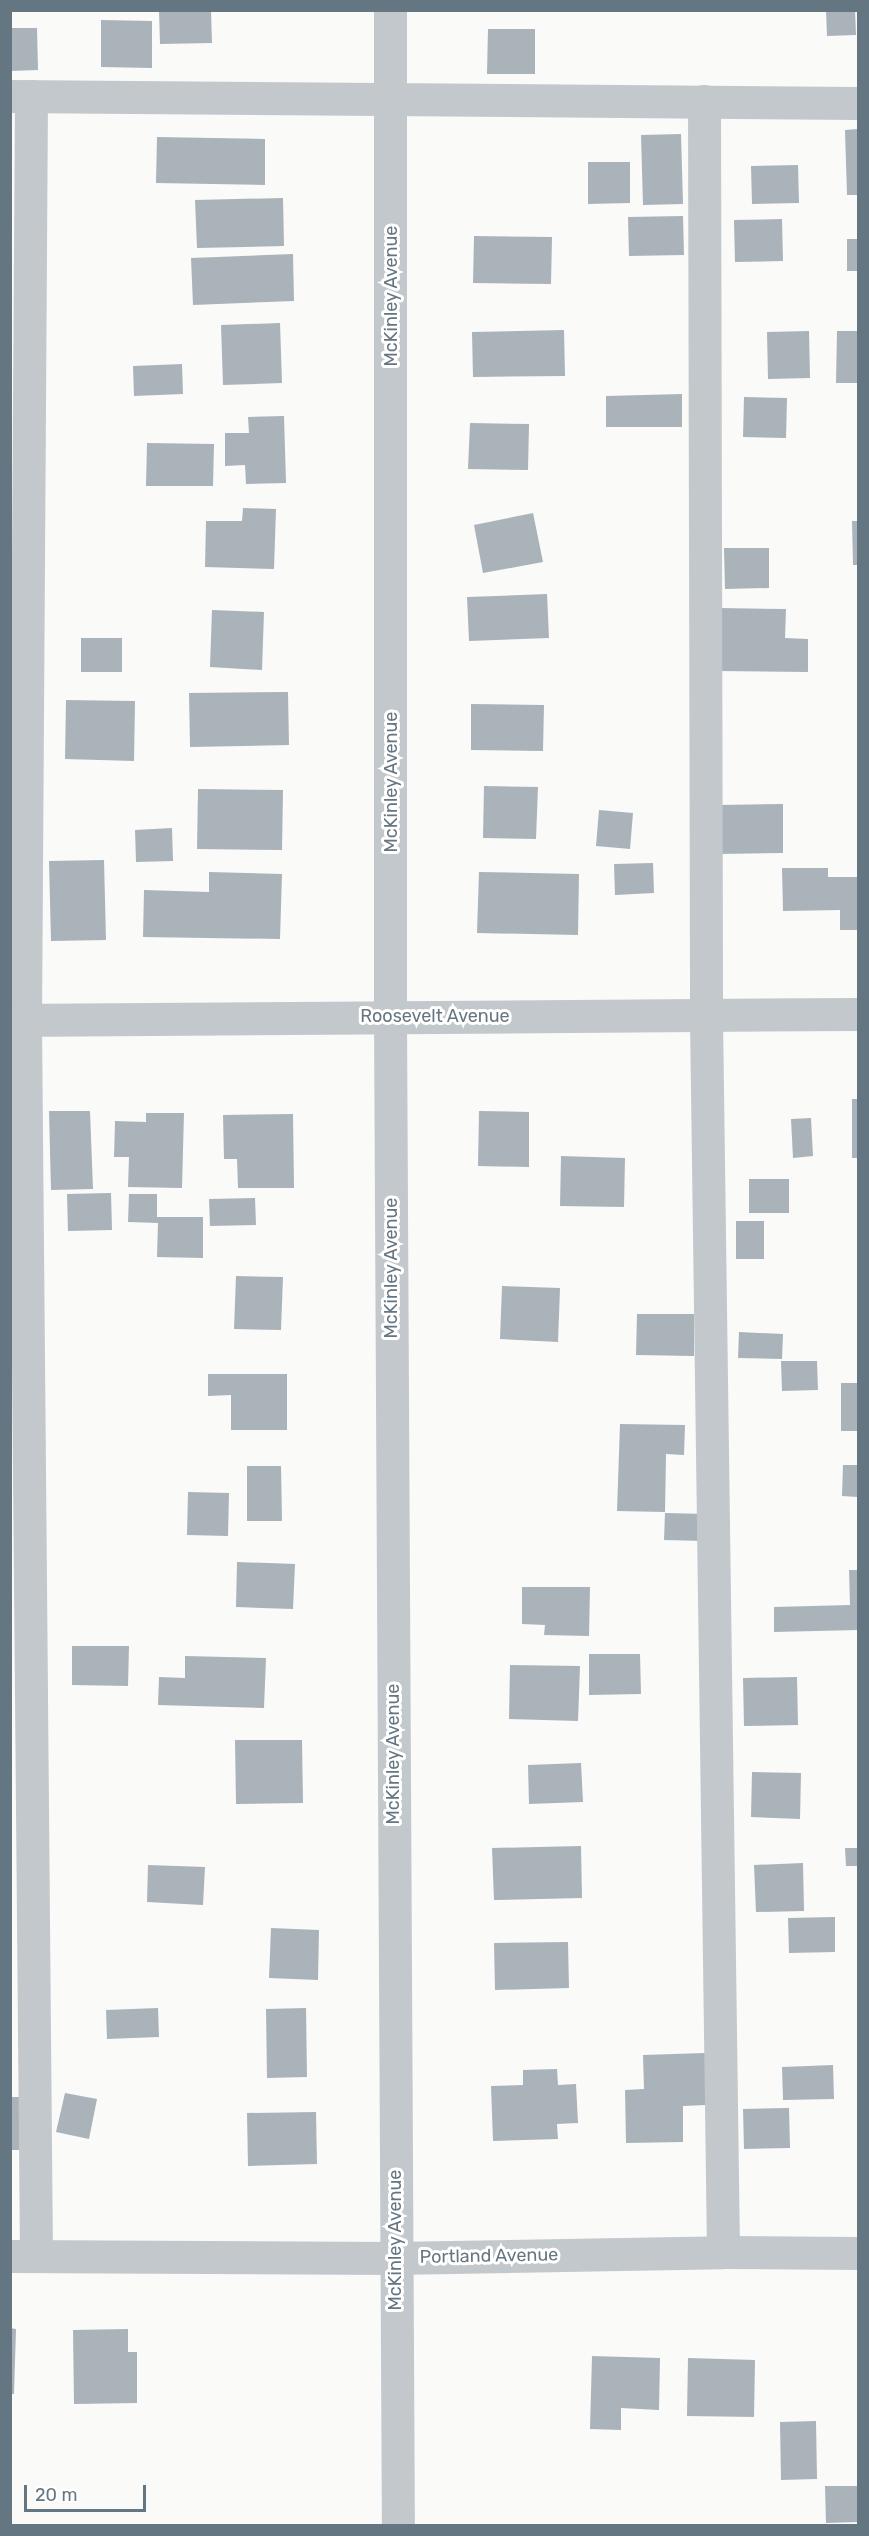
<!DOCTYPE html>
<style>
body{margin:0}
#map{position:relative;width:869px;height:2536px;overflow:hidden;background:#fafaf8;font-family:Rubik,sans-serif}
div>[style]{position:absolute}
.building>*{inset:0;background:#aab3b9}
.minor>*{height:33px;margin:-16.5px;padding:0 16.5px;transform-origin:16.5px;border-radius:16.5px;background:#c3c8cc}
span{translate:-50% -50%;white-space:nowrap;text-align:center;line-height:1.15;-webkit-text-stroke:6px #fff;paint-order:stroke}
.street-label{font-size:18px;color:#657683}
.frame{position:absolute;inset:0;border:12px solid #657683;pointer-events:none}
.scale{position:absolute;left:24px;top:2485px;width:122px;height:27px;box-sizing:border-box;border:3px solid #657683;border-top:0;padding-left:8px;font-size:18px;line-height:21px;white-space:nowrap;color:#657683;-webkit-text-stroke:4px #fff;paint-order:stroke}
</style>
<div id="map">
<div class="building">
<i style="clip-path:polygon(159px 10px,211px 10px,212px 43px,160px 44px)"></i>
<i style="clip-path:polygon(826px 10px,855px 10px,856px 35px,827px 36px)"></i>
<i style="clip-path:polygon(101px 20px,152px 21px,152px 68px,101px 67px)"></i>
<i style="clip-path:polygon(10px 28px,37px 28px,38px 70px,10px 71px)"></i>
<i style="clip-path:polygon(488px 29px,535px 29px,535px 74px,487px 74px)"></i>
<i style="clip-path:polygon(858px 129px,858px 195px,847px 195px,845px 130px)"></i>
<i style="clip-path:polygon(681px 134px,683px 204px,643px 205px,641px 135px)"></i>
<i style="clip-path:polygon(157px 137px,265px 139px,265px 185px,156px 183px)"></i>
<i style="clip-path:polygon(588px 162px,630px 162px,630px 203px,588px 204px)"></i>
<i style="clip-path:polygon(798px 165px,799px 203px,752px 204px,751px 166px)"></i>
<i style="clip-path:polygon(283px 198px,284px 246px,197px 248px,195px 200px)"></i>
<i style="clip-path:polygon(683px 216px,684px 255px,629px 256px,628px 217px)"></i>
<i style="clip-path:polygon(782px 219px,783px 261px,735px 262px,734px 220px)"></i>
<i style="clip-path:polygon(474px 236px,552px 237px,551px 284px,473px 283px)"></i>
<i style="clip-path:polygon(847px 239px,858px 239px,858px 271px,847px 271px)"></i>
<i style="clip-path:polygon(293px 254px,294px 301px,193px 305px,191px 258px)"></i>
<i style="clip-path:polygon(280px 323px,282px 383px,223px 385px,221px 325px)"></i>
<i style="clip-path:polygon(564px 330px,565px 376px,473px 377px,472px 332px)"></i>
<i style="clip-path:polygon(809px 331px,810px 378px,768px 379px,767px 332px)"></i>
<i style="clip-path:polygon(837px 331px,858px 331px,858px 383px,836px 383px)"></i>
<i style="clip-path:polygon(182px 364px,183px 394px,134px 396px,133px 366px)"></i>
<i style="clip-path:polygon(682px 394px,682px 427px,606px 427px,606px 396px)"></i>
<i style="clip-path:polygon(744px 397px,787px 398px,786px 438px,743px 437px)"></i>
<i style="clip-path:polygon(284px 416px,286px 483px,246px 484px,245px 465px,225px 466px,225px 433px,249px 433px,248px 417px)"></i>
<i style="clip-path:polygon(470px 423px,529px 424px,528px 470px,468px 469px)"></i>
<i style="clip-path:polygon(147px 443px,214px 444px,213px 486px,146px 486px)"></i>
<i style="clip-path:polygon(243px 508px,276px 509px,274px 569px,205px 567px,206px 521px,242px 521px)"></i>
<i style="clip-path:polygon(533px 513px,543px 562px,483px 573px,474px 525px)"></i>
<i style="clip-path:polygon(852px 521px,858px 521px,858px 565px,853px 565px)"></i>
<i style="clip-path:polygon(724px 548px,769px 548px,769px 588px,725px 589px)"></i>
<i style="clip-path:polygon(547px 594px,549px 638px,469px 641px,467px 597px)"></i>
<i style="clip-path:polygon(720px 608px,786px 609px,785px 638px,808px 639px,808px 672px,719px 671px)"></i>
<i style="clip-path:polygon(212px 610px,264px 612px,262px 670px,210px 667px)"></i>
<i style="clip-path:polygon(81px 638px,122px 638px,122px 672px,81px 672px)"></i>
<i style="clip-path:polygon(288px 692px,289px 745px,190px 747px,189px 693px)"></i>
<i style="clip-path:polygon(66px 700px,135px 701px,134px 761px,65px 759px)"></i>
<i style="clip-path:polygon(471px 704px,544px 705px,543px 751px,471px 750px)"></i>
<i style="clip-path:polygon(484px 786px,538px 787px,536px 839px,483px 838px)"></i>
<i style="clip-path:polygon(198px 789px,283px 790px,282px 850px,197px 849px)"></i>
<i style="clip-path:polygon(783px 804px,783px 853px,720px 854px,720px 805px)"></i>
<i style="clip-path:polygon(599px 810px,633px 813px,630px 849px,596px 846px)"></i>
<i style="clip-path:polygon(172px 828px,173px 861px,136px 862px,135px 830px)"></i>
<i style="clip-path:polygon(104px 860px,106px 940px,51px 941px,49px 861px)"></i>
<i style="clip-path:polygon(653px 863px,654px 893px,615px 895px,614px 864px)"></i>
<i style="clip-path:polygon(782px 868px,828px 868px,828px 877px,858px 877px,858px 930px,840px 930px,840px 910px,783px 911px)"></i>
<i style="clip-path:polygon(209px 872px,282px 874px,280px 939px,143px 937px,144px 890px,209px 892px)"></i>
<i style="clip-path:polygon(479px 872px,579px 874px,578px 935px,477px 933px)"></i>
<i style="clip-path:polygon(852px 1099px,858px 1099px,858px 1158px,852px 1158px)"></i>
<i style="clip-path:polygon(49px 1111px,90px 1111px,93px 1189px,51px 1190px)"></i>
<i style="clip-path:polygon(479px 1111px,529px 1112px,529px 1167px,478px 1166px)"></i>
<i style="clip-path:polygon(146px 1113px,184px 1113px,182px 1188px,128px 1187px,129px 1157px,114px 1157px,115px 1121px,146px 1122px)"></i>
<i style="clip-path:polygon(293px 1114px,294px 1188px,238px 1188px,237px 1159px,224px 1159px,223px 1115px)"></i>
<i style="clip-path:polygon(811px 1118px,813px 1156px,793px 1158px,791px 1119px)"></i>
<i style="clip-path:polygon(561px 1156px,625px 1158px,624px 1207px,560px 1206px)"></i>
<i style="clip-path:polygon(749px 1179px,789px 1179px,789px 1213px,749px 1213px)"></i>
<i style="clip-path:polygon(111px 1193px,112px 1230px,68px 1231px,67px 1194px)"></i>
<i style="clip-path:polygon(129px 1194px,157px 1194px,157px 1217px,203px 1217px,203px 1258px,157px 1257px,158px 1223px,128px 1222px)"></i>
<i style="clip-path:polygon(255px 1198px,256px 1225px,210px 1226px,209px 1199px)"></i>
<i style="clip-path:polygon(736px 1221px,764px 1221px,764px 1259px,736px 1259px)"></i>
<i style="clip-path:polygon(236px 1276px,283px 1277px,281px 1330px,234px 1329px)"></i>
<i style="clip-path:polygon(502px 1286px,560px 1288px,558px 1342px,500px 1339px)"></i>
<i style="clip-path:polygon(637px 1314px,694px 1314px,694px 1356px,636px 1355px)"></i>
<i style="clip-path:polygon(739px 1332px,783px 1334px,782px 1359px,738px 1358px)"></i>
<i style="clip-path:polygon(781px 1361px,817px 1361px,818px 1390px,782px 1391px)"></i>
<i style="clip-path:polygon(208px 1374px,287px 1374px,287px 1430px,231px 1430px,231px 1395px,208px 1396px)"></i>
<i style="clip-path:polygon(841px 1383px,858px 1383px,858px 1431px,841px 1431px)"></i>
<i style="clip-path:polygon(620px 1424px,685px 1425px,684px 1455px,666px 1454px,665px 1512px,617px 1511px)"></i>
<i style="clip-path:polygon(843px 1465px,858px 1465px,858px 1497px,842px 1496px)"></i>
<i style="clip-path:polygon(247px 1466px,281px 1466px,282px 1521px,247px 1521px)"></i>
<i style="clip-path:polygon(188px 1492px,229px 1493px,228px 1536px,187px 1535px)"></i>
<i style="clip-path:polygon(665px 1513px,706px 1514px,705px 1541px,664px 1540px)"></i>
<i style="clip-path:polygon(237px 1562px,295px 1564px,293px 1609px,236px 1607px)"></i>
<i style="clip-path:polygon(849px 1570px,858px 1570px,858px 1630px,774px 1632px,774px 1607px,850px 1605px)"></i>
<i style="clip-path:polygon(522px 1587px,590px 1587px,589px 1636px,544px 1635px,545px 1625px,522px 1624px)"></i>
<i style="clip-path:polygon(72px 1646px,129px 1646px,128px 1686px,72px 1685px)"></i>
<i style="clip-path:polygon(589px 1654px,640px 1654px,641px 1694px,589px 1695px)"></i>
<i style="clip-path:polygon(185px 1656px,266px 1658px,264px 1708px,158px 1705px,159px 1677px,185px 1678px)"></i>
<i style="clip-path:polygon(510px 1665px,580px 1666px,578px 1721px,509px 1719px)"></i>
<i style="clip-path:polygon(797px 1677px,798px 1725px,744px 1726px,743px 1678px)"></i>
<i style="clip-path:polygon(235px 1740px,302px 1740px,303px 1803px,236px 1804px)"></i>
<i style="clip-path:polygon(581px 1763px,583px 1802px,529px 1804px,528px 1765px)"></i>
<i style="clip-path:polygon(752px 1772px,801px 1773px,800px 1819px,751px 1817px)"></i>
<i style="clip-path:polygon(581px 1846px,582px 1898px,494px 1900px,492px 1848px)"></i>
<i style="clip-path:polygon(845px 1848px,858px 1848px,858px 1866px,846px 1866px)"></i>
<i style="clip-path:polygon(803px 1863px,804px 1911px,756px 1912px,754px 1865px)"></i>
<i style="clip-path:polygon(148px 1865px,205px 1867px,203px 1905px,147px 1902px)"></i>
<i style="clip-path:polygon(835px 1917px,835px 1952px,789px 1953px,788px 1918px)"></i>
<i style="clip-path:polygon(271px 1928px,319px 1930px,318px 1980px,269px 1978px)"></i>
<i style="clip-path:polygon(568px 1942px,569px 1988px,495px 1990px,494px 1943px)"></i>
<i style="clip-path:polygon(158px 2008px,159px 2037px,107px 2039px,106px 2010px)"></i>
<i style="clip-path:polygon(306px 2008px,307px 2077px,267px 2078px,266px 2009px)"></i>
<i style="clip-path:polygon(705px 2053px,706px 2105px,683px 2106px,683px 2142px,626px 2143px,625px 2090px,644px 2089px,643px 2055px)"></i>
<i style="clip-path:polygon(833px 2065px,834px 2099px,783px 2100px,782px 2067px)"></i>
<i style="clip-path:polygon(557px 2069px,558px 2085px,576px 2084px,578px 2123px,557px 2124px,558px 2139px,493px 2141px,491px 2086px,523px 2085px,523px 2070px)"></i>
<i style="clip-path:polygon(65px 2093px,97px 2099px,89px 2139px,56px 2132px)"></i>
<i style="clip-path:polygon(10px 2097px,24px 2097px,25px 2150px,10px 2150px)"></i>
<i style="clip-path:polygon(789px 2108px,790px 2148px,744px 2149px,743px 2109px)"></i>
<i style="clip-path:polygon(316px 2112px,317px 2164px,248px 2166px,247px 2113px)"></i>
<i style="clip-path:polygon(10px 2328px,16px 2329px,14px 2394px,10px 2394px)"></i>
<i style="clip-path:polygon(128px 2329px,128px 2352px,137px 2352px,137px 2403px,74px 2404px,73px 2330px)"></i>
<i style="clip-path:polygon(592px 2356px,660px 2358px,659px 2410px,621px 2408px,621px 2430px,590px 2429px)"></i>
<i style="clip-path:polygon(688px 2358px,755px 2360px,754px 2417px,687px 2416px)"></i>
<i style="clip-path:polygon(816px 2421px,817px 2479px,781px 2480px,780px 2422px)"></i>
<i style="clip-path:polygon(825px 2486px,858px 2486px,858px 2522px,826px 2523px)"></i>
</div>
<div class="minor">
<i style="left:390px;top:10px;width:1005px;rotate:90deg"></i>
<i style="left:390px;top:1015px;width:1511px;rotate:89.7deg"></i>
<i style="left:10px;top:96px;width:848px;rotate:0.47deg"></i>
<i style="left:31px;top:96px;width:925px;rotate:90.37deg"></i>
<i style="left:25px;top:1021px;width:1235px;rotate:89.49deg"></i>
<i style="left:704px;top:101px;width:916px;rotate:89.87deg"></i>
<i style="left:706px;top:1017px;width:1235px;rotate:89.21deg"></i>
<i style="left:10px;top:1020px;width:848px;rotate:-0.41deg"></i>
<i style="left:10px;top:2256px;width:384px;rotate:0.3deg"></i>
<i style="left:394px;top:2258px;width:329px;rotate:-1deg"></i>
<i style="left:723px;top:2252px;width:135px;rotate:0.4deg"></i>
</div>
<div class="street-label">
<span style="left:391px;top:296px;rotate:-90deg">McKinley Avenue</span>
<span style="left:391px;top:782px;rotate:-90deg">McKinley Avenue</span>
<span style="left:435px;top:1016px">Roosevelt Avenue</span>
<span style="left:391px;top:1268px;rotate:-90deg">McKinley Avenue</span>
<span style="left:393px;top:1754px;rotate:-90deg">McKinley Avenue</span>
<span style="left:395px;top:2240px;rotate:-90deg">McKinley Avenue</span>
<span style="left:489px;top:2256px;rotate:-1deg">Portland Avenue</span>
</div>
<div class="frame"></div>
<div class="scale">20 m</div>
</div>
